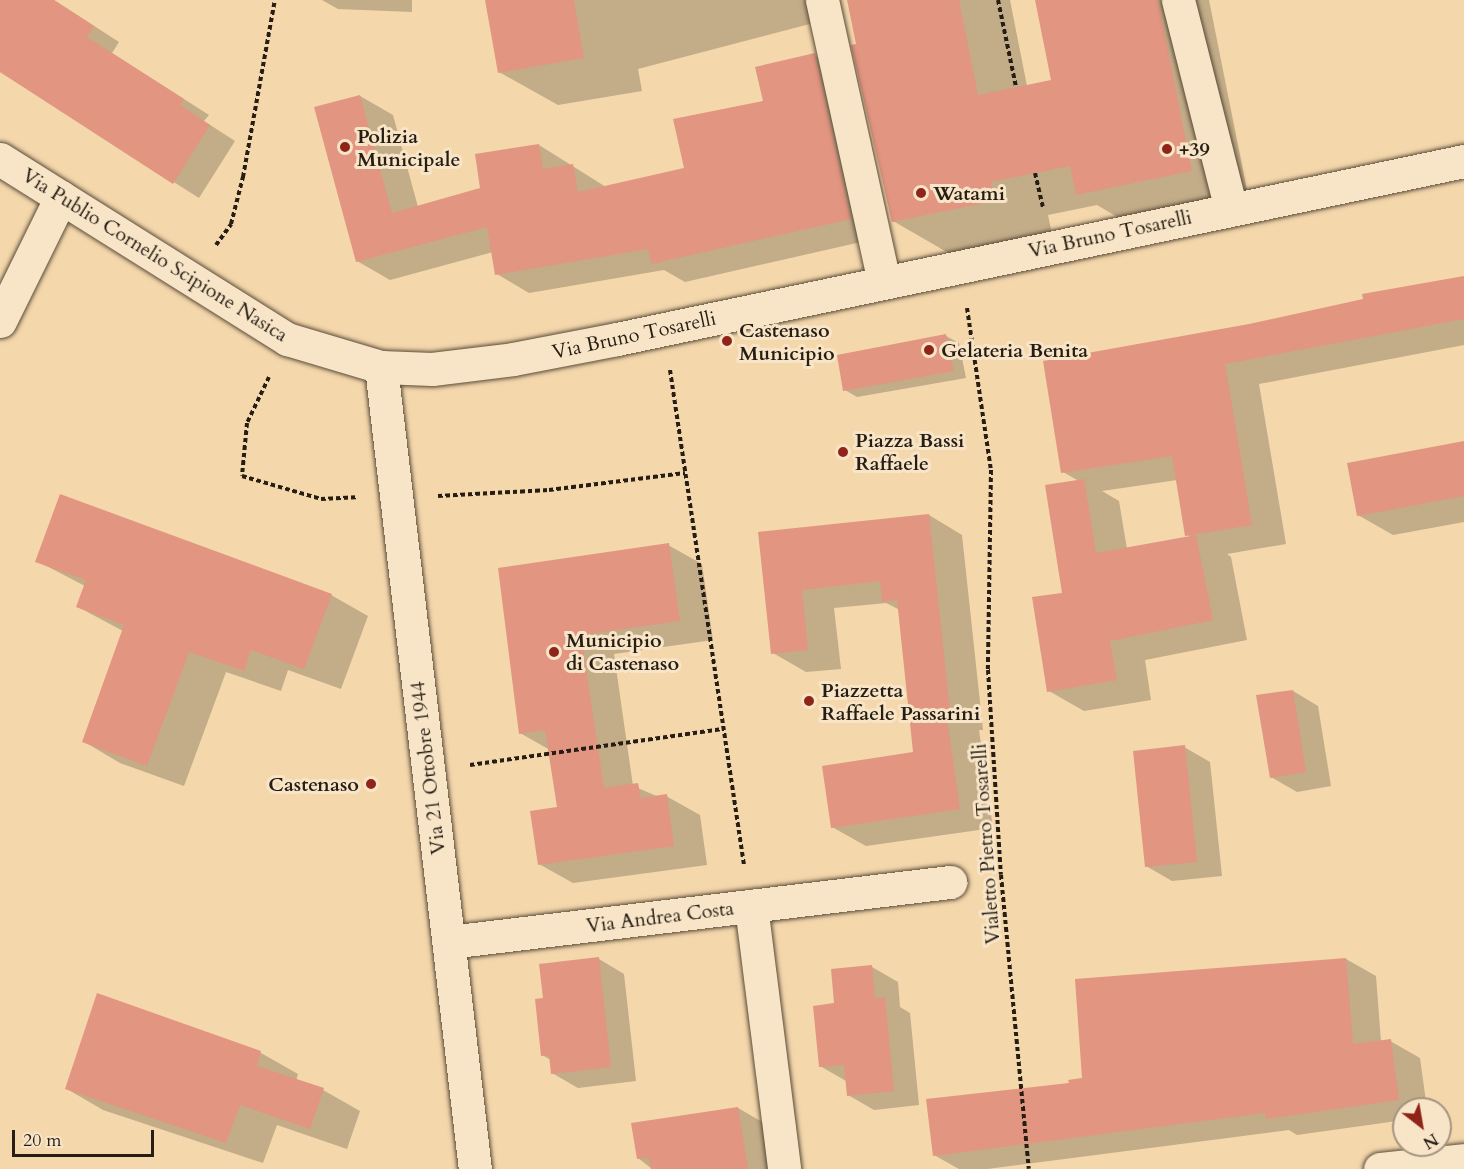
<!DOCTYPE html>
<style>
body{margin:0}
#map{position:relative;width:1464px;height:1169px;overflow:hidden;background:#f4d7ab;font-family:Cardo,serif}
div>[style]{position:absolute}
.shadow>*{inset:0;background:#0003}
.building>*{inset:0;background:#e29581}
.path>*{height:4px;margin-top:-2px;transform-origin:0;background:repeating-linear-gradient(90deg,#261e14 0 4.5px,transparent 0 7.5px)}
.roads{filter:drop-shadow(0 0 2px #5a4c3a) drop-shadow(0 0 2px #5a4c3a)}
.minor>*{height:33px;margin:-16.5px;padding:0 16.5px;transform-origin:16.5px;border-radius:16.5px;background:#f8e5c8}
.dots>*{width:16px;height:16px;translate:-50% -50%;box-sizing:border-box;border:3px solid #f8e5c8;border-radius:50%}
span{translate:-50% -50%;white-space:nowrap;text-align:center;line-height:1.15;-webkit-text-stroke:6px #f8e5c8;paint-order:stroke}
.poi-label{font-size:20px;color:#261e14;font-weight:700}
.left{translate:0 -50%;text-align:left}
.right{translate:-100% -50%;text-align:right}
.street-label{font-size:20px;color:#261e14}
.north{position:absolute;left:1392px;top:1097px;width:60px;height:60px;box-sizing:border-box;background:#f8e5c8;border:2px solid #a49580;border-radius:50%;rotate:149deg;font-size:16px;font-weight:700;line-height:24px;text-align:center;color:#261e14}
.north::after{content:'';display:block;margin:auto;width:21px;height:27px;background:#8f2418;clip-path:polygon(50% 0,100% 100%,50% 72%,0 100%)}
.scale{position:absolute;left:12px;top:1130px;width:142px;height:27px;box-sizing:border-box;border:3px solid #261e14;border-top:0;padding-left:8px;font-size:18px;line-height:21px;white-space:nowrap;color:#261e14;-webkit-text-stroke:4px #f8e5c8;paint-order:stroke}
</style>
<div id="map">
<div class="shadow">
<i style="clip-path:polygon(0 0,54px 0,119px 42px,112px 53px,209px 115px,204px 121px,235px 141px,199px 198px,0 72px)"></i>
<i style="clip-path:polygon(322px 0,412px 0,412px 12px,338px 9px)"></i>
<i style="clip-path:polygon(487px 0,820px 0,825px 20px,638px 69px,642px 91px,558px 105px,499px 72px)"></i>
<i style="clip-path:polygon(849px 0,1010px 0,1027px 86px,1053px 81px,1036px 0,1209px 0,1250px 205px,1136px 228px,1097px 205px,1048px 215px,1052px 234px,952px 255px,893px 221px)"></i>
<i style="clip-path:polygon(814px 55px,847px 74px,883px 237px,685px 282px,664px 270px,529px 293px,497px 274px,493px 252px,390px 280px,357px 261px,360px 96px,393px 115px,418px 207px,482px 189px,539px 145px,606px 187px,685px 170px)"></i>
<i style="clip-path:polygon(evenodd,1464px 277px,1464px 345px,1259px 384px,1286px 544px,1227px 554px,1231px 557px,1247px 640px,1145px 660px,1151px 700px,1084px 711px,1049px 691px,1079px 481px,1063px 472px,1250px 325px,1464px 277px,1177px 480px,1187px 535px,1191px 537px,1127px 549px,1119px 501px,1102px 491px,1177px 480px)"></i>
<i style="clip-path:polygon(946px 336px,959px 343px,966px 378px,857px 397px,845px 390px)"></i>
<i style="clip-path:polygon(1464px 442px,1464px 522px,1393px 535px,1358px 515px)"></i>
<i style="clip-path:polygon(929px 515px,962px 535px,983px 730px,979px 730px,993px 828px,866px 846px,832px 827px,915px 753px,900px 610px,886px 603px,834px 608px,841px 669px,806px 672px,773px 653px,760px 533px)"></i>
<i style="clip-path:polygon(668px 545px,702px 564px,713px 640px,614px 654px,633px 786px,659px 797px,666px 796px,700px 815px,707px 865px,573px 883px,539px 864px,559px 809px,550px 750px,520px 733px,499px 569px)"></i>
<i style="clip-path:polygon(37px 561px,331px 595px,368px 616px,341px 689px,288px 670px,281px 691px,226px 672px,184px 786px,120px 763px,83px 741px,123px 631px,78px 607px,85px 586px)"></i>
<i style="clip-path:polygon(1293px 691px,1318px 706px,1331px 786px,1297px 792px,1271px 777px)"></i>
<i style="clip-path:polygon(1184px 747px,1210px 762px,1222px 876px,1172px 881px,1146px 866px)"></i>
<i style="clip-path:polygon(599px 959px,624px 974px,636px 1081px,578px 1088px,552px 1073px,551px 1060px,542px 1055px,544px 1000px)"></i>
<i style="clip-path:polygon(1346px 959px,1376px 976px,1381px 1042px,1390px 1041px,1420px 1058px,1427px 1109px,1404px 1109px,1404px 1120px,1297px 1135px,1289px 1130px,987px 1169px,959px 1169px,934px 1155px,1083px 1079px,1076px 981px)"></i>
<i style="clip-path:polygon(872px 967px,898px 982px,900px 1007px,910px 1013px,919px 1105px,874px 1110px,848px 1095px,846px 1081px,820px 1066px,836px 1004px)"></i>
<i style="clip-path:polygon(98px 995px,261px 1053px,298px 1074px,296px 1081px,323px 1090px,360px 1111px,347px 1149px,277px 1125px,263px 1163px,103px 1110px,67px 1089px)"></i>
<i style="clip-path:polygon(738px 1108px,764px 1123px,771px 1169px,652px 1169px,638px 1158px)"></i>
</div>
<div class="building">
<i style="clip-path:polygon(0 0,54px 0,94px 26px,87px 37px,184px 99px,180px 105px,210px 125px,173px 184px,0 72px)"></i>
<i style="clip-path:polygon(485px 0,574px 0,584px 58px,498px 73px)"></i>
<i style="clip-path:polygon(847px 0,959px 0,978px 95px,1051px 80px,1035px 0,1158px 0,1192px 171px,1076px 195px,1070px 166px,991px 182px,994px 201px,892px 222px,851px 45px,856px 44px)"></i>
<i style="clip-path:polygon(815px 53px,851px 219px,651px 264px,648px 249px,495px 275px,487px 227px,356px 262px,314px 107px,360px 95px,392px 213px,480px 188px,475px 154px,539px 144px,543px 169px,573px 164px,578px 192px,684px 168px,673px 119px,763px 101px,755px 67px)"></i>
<i style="clip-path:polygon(1464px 276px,1464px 319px,1225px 364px,1252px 525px,1185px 536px,1172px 456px,1061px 473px,1043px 361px,1249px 324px,1363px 299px,1362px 294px)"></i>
<i style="clip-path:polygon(946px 334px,954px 371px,843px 391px,837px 355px)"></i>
<i style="clip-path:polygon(1464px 441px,1464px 496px,1357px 516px,1347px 463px)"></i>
<i style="clip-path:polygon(1084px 479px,1096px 553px,1196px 535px,1213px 620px,1110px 641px,1117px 680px,1047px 692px,1032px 597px,1062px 593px,1045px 485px)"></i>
<i style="clip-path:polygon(60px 494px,332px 594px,304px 669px,251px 650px,244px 671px,189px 652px,147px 766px,82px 742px,124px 625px,76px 607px,86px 580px,35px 562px)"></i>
<i style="clip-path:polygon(929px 514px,950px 711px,946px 712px,960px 809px,831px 828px,822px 766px,913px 752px,897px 600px,882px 602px,880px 581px,802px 590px,808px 650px,771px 654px,758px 532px)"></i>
<i style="clip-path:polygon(669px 543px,680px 621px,581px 635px,604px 788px,638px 783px,641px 798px,667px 794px,674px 846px,538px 865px,530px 811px,557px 807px,545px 730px,519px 734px,498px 568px)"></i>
<i style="clip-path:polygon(1293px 690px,1306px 772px,1270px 778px,1256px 695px)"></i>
<i style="clip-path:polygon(1185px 745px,1197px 862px,1145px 867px,1133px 751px)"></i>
<i style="clip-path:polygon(599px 957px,611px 1067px,551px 1074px,549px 1055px,541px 1056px,535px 999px,543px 998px,539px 964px)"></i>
<i style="clip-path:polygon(1346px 958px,1353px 1044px,1391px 1039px,1399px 1100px,1266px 1119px,1265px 1113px,933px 1156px,926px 1099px,1069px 1083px,1068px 1080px,1082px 1078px,1075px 979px)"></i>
<i style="clip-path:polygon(872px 965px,875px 998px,885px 997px,894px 1091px,847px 1096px,844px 1065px,819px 1067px,813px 1006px,834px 1003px,831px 969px)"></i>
<i style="clip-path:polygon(97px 993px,261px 1051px,257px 1066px,324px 1088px,310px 1129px,240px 1105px,226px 1143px,65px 1089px)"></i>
<i style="clip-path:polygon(738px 1107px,748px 1169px,651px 1169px,649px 1158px,637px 1159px,631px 1123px)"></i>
</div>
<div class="path">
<i style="left:998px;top:0;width:89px;rotate:78.3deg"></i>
<i style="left:1035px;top:173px;width:35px;rotate:77deg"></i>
<i style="left:216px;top:245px;width:26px;rotate:-54deg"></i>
<i style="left:231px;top:224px;width:49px;rotate:-75.7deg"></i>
<i style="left:243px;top:177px;width:180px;rotate:-79.8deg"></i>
<i style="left:967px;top:308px;width:164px;rotate:81.6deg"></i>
<i style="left:991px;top:470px;width:200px;rotate:90.9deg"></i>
<i style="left:988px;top:670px;width:205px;rotate:86.4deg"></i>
<i style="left:1001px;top:875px;width:295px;rotate:84.6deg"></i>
<i style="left:670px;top:370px;width:500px;rotate:81.5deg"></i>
<i style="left:269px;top:377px;width:51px;rotate:115.6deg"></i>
<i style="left:247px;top:423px;width:53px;rotate:95.4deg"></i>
<i style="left:242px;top:476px;width:82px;rotate:16.2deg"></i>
<i style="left:321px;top:499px;width:35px;rotate:-3deg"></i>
<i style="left:438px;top:496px;width:111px;rotate:-3.1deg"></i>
<i style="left:549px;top:490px;width:137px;rotate:-7.1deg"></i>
<i style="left:470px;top:765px;width:255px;rotate:-8.1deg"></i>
</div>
<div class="roads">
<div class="minor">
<i style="left:822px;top:0;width:289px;rotate:77.6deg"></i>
<i style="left:1178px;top:0;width:216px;rotate:75.8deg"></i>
<i style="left:0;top:159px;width:339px;rotate:32.1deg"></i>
<i style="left:287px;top:339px;width:98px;rotate:16.6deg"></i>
<i style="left:381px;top:367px;width:51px;rotate:2.2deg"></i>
<i style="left:432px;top:369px;width:82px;rotate:-7deg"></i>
<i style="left:513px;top:359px;width:106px;rotate:-10.9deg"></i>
<i style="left:617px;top:339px;width:866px;rotate:-11.87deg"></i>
<i style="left:0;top:321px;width:138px;rotate:-63.8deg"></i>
<i style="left:381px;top:367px;width:807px;rotate:83.32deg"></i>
<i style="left:751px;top:906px;width:265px;rotate:82.8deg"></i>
<i style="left:449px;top:942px;width:505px;rotate:-6.83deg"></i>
<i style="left:1380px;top:1169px;width:84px;rotate:-6.1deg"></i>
</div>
</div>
<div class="dots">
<i style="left:345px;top:147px;background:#8f2418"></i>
<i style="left:1167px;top:149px;background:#8f2418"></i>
<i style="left:921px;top:193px;background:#8f2418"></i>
<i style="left:727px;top:341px;background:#8f2418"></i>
<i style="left:929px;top:350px;background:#8f2418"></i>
<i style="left:843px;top:452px;background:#8f2418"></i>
<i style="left:554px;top:652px;background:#8f2418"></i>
<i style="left:809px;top:701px;background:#8f2418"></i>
<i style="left:371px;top:784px;background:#8f2418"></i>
</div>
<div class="poi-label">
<span class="left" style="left:357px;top:148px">Polizia<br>Municipale</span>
<span class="left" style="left:1179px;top:149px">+39</span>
<span class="left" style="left:933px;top:193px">Watami</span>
<span class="left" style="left:739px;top:342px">Castenaso<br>Municipio</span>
<span class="left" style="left:941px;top:350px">Gelateria Benita</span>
<span class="left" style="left:855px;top:452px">Piazza Bassi<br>Raffaele</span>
<span class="left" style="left:566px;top:652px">Municipio<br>di Castenaso</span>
<span class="left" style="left:821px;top:702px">Piazzetta<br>Raffaele Passarini</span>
<span class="right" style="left:359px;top:784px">Castenaso</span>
</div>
<div class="street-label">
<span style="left:1110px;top:234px;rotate:-12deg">Via Bruno Tosarelli</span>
<span style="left:155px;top:255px;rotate:32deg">Via Publio Cornelio Scipione Nasica</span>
<span style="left:634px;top:335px;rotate:-12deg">Via Bruno Tosarelli</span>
<span style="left:428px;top:768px;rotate:-97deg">Via 21 Ottobre 1944</span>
<span style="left:986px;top:844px;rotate:-94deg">Vialetto Pietro Tosarelli</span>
<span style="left:660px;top:917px;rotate:-7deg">Via Andrea Costa</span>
</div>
<div class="north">N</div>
<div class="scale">20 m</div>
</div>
